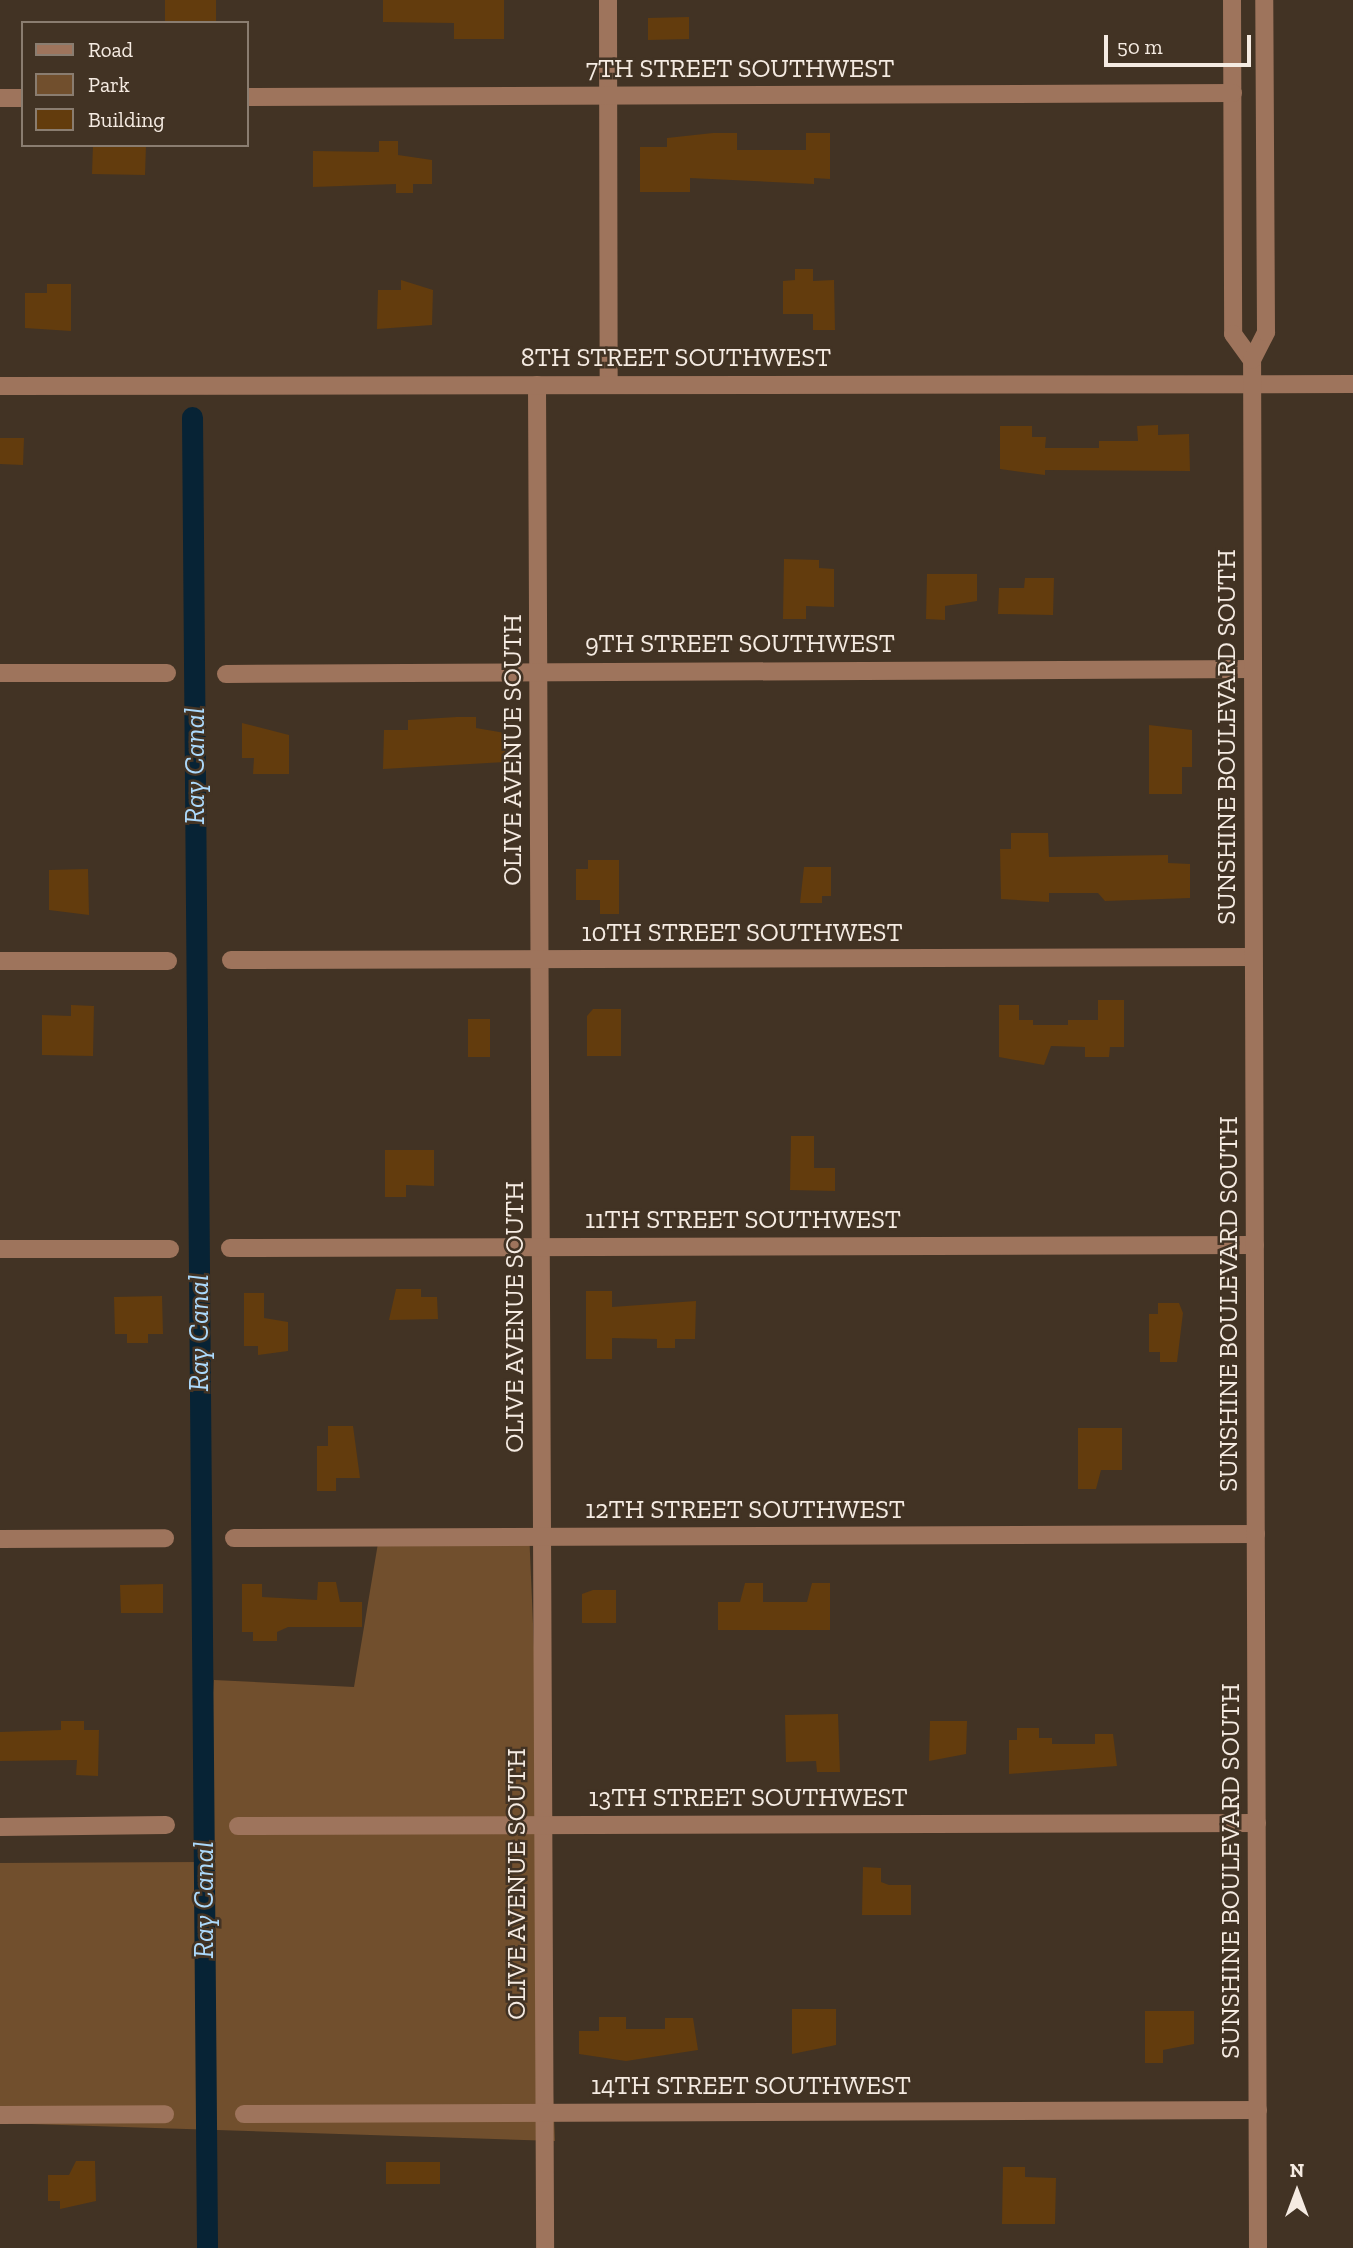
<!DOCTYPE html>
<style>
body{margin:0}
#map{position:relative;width:1353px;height:2248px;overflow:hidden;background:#423324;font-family:"Zilla Slab",serif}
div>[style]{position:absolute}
.green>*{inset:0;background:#714f2d}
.canal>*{height:21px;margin:-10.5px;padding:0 10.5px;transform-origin:10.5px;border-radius:10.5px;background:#072335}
.building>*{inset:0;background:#633c0d}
.minor>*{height:18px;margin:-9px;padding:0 9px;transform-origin:9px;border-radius:9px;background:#9e745c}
span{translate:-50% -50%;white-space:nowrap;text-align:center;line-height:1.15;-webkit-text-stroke:5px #423324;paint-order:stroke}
.street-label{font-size:26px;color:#f5ebe2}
.water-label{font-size:28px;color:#acd9fb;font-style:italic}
.legend{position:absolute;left:21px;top:21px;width:228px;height:126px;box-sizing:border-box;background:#423324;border:2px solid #8a7d70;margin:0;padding:9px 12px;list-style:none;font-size:21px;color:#f5ebe2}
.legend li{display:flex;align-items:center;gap:14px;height:35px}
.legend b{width:35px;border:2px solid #8a7d70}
.north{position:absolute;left:1262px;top:2157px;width:70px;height:70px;-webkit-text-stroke:5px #423324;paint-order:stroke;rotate:0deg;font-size:19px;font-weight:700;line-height:28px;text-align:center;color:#f5ebe2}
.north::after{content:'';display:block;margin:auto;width:24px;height:32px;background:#f5ebe2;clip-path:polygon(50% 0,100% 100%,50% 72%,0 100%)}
.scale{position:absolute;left:1104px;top:35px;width:147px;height:32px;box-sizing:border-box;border:4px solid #f5ebe2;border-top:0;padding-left:9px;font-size:21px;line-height:24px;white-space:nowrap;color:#f5ebe2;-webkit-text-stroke:5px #423324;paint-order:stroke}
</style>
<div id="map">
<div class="green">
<i style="clip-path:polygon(529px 1530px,555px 2141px,0 2123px,0 1863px,200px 1862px,214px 1680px,354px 1687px,380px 1531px)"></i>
</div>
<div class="canal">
<i style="left:192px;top:417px;width:1831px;rotate:89.53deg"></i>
</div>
<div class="building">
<i style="clip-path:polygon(165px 0,216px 0,216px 23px,165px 23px)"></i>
<i style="clip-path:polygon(383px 0,504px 0,504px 39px,454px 39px,454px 23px,383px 22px)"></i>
<i style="clip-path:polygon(689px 17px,689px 39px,648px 40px,648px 18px)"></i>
<i style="clip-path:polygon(713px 133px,737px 133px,737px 150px,806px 150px,806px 133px,830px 133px,830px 179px,814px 178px,814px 184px,690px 178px,690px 192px,640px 192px,640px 147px,667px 147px,667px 138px)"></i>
<i style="clip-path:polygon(379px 141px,398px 141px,398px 155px,432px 160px,432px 184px,413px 184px,413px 193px,396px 193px,396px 184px,313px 187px,313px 151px,379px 152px)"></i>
<i style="clip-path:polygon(93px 145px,146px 145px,145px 175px,92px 174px)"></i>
<i style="clip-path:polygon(795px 269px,813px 269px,813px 281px,834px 280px,835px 330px,813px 330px,813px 314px,783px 314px,783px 281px,795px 280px)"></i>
<i style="clip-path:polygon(401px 280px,433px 290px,432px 325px,377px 329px,378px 290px,401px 290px)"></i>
<i style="clip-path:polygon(47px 284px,71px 284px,71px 331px,25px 328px,25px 293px,47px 293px)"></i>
<i style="clip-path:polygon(1158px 425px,1158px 435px,1189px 434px,1190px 471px,1045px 470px,1045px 475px,1000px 469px,1000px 426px,1032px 426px,1032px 437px,1046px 437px,1045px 448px,1099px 448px,1099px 441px,1138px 441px,1137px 426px)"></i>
<i style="clip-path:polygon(0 438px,24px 438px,23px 465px,0 464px)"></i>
<i style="clip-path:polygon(784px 559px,819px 560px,819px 568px,834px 569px,834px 607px,806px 606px,806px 619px,783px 619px)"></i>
<i style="clip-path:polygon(927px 574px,977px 574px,977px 601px,945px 606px,945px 620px,926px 619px)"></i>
<i style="clip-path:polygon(1025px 578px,1054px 578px,1053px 615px,998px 614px,999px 588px,1024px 588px)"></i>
<i style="clip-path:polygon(457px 717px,476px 717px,476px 728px,505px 733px,505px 762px,383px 769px,384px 730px,408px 730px,408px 720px)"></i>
<i style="clip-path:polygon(242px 723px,289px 735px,289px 774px,253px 774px,254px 758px,242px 758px)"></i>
<i style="clip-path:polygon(1149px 725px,1192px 730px,1192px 767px,1182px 767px,1182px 794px,1149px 794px)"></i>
<i style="clip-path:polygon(1011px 833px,1048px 833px,1049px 857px,1168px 855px,1168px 863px,1190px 864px,1190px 898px,1105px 901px,1098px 893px,1049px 893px,1049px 902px,1001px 899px,1000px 849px,1011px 849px)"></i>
<i style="clip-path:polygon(588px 860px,619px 860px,619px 914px,600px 914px,600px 900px,576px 900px,576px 869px,588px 869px)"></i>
<i style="clip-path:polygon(804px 867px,831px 867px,831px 896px,822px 896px,822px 903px,800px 903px)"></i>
<i style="clip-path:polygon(88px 869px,89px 915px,49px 910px,49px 870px)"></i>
<i style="clip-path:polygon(1098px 1000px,1124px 1000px,1124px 1047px,1110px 1047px,1109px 1057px,1085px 1057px,1085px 1047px,1051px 1046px,1044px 1065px,999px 1057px,999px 1005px,1019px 1005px,1019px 1020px,1033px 1020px,1033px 1025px,1068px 1025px,1068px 1020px,1098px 1020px)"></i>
<i style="clip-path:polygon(71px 1005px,94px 1006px,93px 1056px,42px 1055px,42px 1015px,71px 1016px)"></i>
<i style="clip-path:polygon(593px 1009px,621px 1009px,621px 1056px,587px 1056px,587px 1016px)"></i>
<i style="clip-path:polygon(468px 1019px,490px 1019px,490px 1057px,468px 1057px)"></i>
<i style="clip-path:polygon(791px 1136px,814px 1136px,814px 1168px,835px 1168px,835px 1191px,790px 1190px)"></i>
<i style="clip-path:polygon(385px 1150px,434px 1150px,434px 1186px,406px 1185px,406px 1197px,385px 1197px)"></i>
<i style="clip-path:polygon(396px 1289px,421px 1289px,421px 1297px,437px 1297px,438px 1319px,389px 1320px)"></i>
<i style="clip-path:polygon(586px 1291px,612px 1291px,612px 1307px,696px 1301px,695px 1339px,675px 1339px,675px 1348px,657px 1348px,657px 1339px,612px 1338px,612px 1359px,586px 1359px)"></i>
<i style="clip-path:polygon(244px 1293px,264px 1293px,264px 1318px,288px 1322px,288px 1351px,258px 1355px,258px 1346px,244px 1346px)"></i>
<i style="clip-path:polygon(162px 1296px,163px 1334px,148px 1334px,148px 1343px,127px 1343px,127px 1334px,115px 1334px,114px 1297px)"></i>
<i style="clip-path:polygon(1158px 1303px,1179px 1303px,1183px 1313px,1177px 1362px,1160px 1362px,1160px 1352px,1149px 1352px,1149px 1314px,1158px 1314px)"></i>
<i style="clip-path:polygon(328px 1426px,353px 1426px,360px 1478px,336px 1478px,336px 1491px,317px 1491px,317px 1446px,328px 1446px)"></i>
<i style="clip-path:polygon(1078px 1428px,1122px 1428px,1122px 1470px,1101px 1470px,1096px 1489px,1078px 1489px)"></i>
<i style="clip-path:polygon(318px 1582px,336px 1582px,340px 1602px,362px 1602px,362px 1627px,288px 1627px,277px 1632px,277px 1641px,253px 1641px,253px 1632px,242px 1632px,242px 1584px,262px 1584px,262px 1597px,317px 1600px)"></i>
<i style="clip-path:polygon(745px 1583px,763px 1583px,763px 1602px,807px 1602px,812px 1583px,830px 1583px,830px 1630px,718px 1630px,718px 1602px,740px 1602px)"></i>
<i style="clip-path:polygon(163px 1584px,163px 1613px,121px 1613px,120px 1585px)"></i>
<i style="clip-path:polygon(593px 1590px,616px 1590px,616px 1623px,582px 1623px,582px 1594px)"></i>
<i style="clip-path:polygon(838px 1714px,840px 1772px,817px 1772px,816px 1761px,786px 1762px,785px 1715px)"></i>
<i style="clip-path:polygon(61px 1721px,84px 1721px,84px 1730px,99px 1730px,98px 1776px,76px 1775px,77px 1760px,0 1761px,0 1732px,61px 1730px)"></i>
<i style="clip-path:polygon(930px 1721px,967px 1721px,966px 1754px,929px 1761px)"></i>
<i style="clip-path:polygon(1017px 1728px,1039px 1728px,1039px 1738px,1052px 1738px,1052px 1744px,1095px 1744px,1095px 1734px,1113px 1734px,1117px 1766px,1009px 1774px,1009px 1740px,1017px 1740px)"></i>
<i style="clip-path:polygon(863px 1867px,881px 1868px,881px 1882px,889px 1885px,911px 1885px,911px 1915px,862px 1915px)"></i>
<i style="clip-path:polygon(792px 2009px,836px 2009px,836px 2045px,792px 2054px)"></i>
<i style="clip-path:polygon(1145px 2011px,1194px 2011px,1194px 2044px,1163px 2050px,1163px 2063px,1145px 2063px)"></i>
<i style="clip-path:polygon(599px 2017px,626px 2017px,626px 2029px,665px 2029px,665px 2018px,693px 2018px,698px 2050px,626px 2061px,579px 2054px,579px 2031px,599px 2031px)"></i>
<i style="clip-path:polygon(76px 2161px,95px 2161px,96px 2201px,60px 2209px,60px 2201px,48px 2201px,48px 2175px,69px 2175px)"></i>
<i style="clip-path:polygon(386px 2162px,440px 2162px,440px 2184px,386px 2184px)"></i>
<i style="clip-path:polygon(1003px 2167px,1025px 2167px,1025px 2177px,1056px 2178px,1055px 2224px,1002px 2224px)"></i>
</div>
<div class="minor">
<i style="left:608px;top:0;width:384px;rotate:89.9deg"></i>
<i style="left:1232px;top:0;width:334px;rotate:89.8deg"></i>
<i style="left:1233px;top:334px;width:32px;rotate:54deg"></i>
<i style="left:247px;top:97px;width:986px;rotate:-0.23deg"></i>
<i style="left:0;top:98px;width:23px"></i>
<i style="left:537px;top:385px;width:1863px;rotate:89.75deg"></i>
<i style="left:0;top:386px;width:1353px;rotate:-0.08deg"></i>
<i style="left:0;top:673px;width:167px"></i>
<i style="left:226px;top:674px;width:1027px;rotate:-0.28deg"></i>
<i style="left:231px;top:960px;width:1022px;rotate:-0.17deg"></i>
<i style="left:0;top:961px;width:168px"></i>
<i style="left:230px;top:1248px;width:1025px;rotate:-0.17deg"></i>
<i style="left:0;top:1249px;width:170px"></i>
<i style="left:234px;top:1538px;width:1022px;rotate:-0.22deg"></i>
<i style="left:0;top:1539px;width:165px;rotate:-0.3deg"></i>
<i style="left:238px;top:1826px;width:1019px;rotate:-0.17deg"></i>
<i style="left:0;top:1827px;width:166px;rotate:-0.7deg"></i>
<i style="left:244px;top:2114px;width:1014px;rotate:-0.23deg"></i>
<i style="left:0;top:2115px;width:165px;rotate:-0.3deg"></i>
<i style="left:1258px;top:2248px;width:1888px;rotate:-90.18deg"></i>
<i style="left:1252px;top:360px;width:31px;rotate:-63deg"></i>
<i style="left:1266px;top:332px;width:332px;rotate:-90.3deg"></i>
</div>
<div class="street-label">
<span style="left:740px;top:69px">7TH STREET SOUTHWEST</span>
<span style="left:676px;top:358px">8TH STREET SOUTHWEST</span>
<span style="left:740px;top:644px">9TH STREET SOUTHWEST</span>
<span style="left:1227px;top:737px;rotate:-90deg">SUNSHINE BOULEVARD SOUTH</span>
<span style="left:513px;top:750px;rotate:-90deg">OLIVE AVENUE SOUTH</span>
<span style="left:742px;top:933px">10TH STREET SOUTHWEST</span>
<span style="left:743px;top:1220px">11TH STREET SOUTHWEST</span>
<span style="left:1229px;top:1304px;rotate:-90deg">SUNSHINE BOULEVARD SOUTH</span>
<span style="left:515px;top:1317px;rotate:-90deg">OLIVE AVENUE SOUTH</span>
<span style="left:745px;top:1510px">12TH STREET SOUTHWEST</span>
<span style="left:748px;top:1798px">13TH STREET SOUTHWEST</span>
<span style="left:1231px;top:1871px;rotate:-90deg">SUNSHINE BOULEVARD SOUTH</span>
<span style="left:517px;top:1884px;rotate:-90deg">OLIVE AVENUE SOUTH</span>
<span style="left:751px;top:2086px">14TH STREET SOUTHWEST</span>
</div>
<div class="water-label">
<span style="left:195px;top:766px;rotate:-90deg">Ray Canal</span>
<span style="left:199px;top:1333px;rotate:-90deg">Ray Canal</span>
<span style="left:204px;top:1900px;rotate:-90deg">Ray Canal</span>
</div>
<ul class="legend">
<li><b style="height:9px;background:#9e745c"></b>Road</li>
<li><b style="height:19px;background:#714f2d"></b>Park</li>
<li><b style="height:19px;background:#633c0d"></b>Building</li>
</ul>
<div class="north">N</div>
<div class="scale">50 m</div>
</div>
